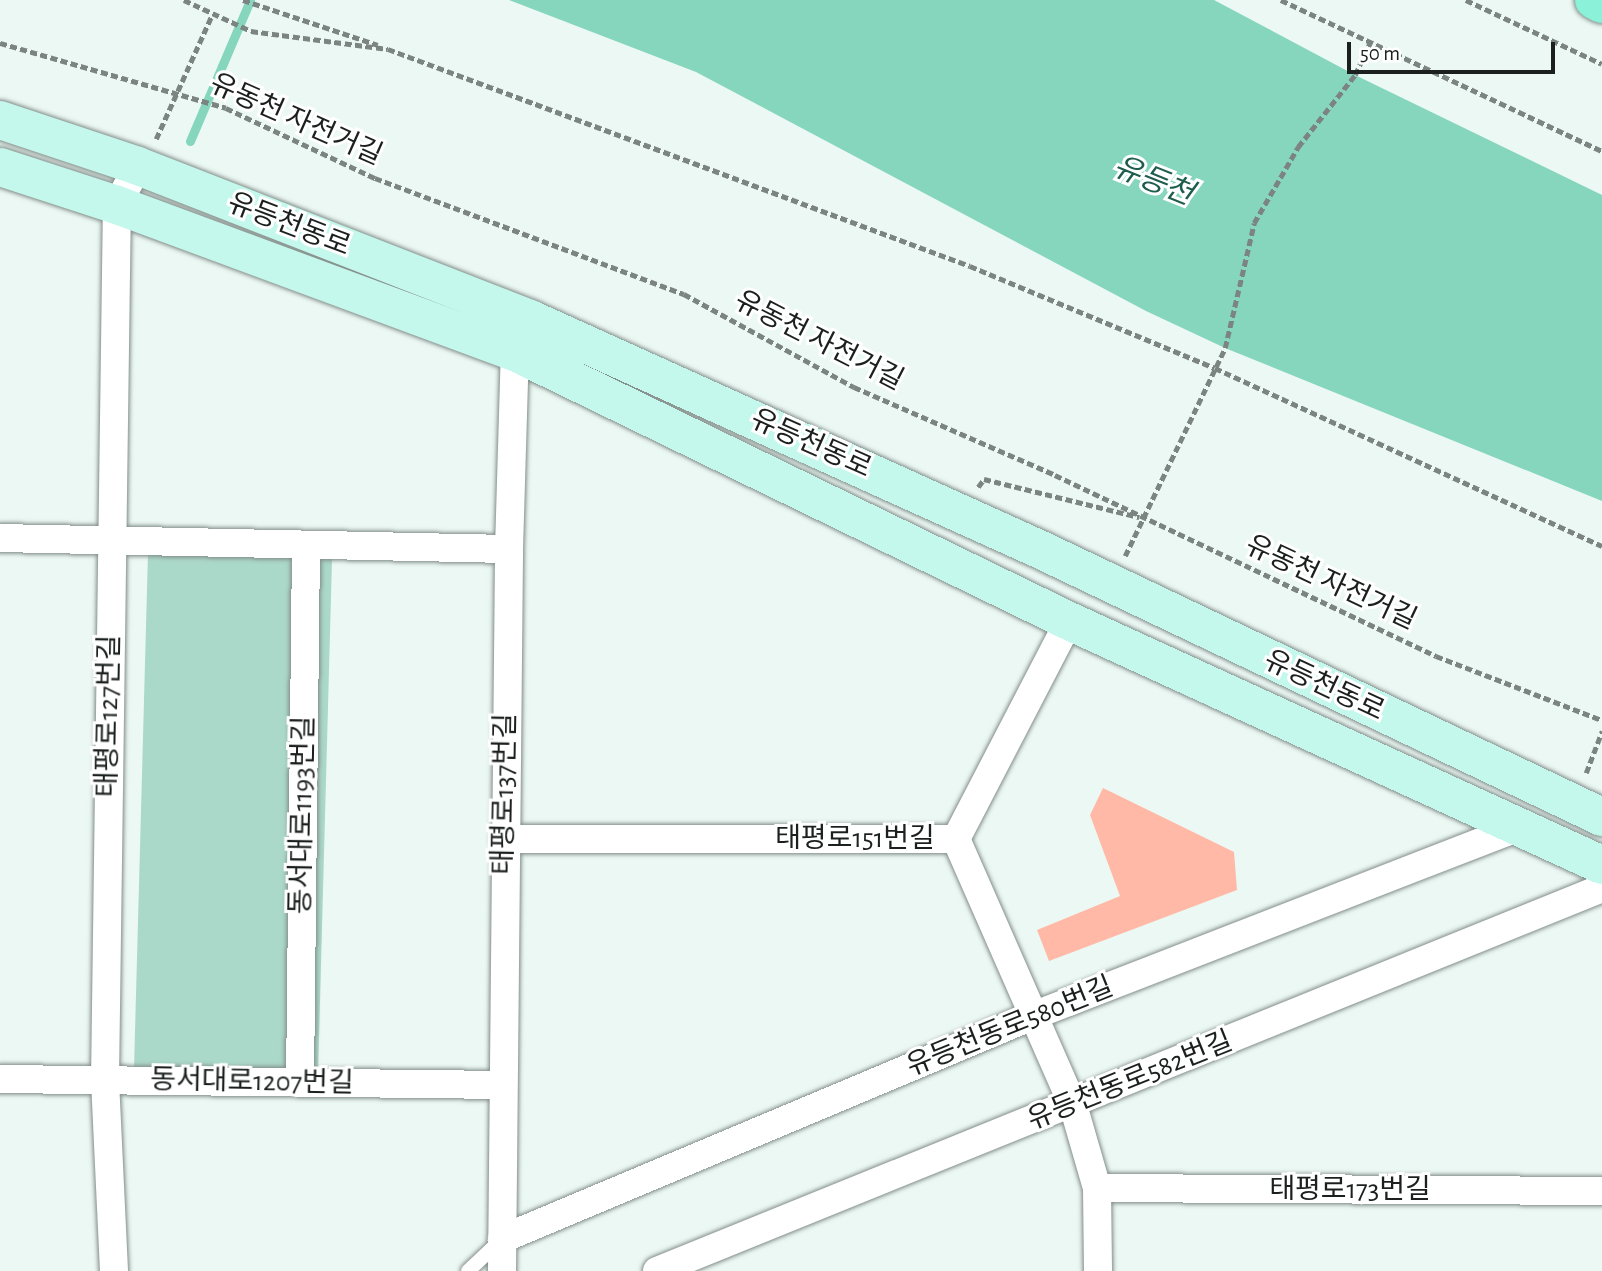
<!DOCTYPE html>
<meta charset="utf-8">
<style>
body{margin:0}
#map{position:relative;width:1602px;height:1271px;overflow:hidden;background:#ecf8f4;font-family:"Alegreya Sans","Noto Sans KR",sans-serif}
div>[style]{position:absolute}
.green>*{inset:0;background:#aad8c9}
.water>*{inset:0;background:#86d6be}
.stream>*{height:9px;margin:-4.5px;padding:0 4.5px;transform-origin:4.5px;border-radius:4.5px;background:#86d6be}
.building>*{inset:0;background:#ffb9a6}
.path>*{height:4.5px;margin-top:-2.25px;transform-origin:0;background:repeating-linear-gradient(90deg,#7c8481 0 7px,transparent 0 10.5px)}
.roads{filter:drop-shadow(0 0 2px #838e8a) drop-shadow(0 0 2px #838e8a)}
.lane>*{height:14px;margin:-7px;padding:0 7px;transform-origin:7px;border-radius:7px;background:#fff}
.street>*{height:28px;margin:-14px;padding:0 14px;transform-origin:14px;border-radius:14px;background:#fff}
.secondary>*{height:38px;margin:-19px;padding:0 19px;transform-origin:19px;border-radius:19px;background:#c5f8ec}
.primary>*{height:38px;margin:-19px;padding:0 19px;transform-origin:19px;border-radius:19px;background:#8bf1d9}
span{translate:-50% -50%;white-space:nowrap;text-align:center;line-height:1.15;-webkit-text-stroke:6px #fff;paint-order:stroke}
.street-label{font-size:28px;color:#1b201e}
.water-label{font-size:30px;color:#1e5d4e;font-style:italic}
.scale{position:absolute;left:1347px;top:42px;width:208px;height:32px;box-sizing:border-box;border:4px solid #1b201e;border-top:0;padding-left:9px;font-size:21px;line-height:24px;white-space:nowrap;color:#1b201e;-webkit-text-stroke:5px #fff;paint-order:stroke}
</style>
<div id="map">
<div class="green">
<i style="clip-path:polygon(148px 553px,332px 559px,318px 1075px,134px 1069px)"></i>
</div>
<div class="water">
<i style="clip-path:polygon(509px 0,1214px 0,1355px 75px,1602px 195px,1602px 501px,1225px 348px,1146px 311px,696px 72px)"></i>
</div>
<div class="stream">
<i style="left:190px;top:141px;width:153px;rotate:-66.9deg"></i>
</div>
<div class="building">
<i style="clip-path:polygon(1103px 788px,1234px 852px,1237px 890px,1049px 961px,1037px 930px,1120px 896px,1090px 815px)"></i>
</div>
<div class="path">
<i style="left:184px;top:0;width:74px;rotate:24.8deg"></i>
<i style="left:251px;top:31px;width:138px;rotate:7.5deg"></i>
<i style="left:388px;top:49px;width:621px;rotate:20.45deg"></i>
<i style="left:970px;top:266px;width:265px;rotate:22.6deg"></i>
<i style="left:1215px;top:368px;width:426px;rotate:24.7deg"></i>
<i style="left:243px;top:0;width:142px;rotate:18.4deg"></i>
<i style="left:1281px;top:0;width:355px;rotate:25.2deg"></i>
<i style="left:1466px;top:0;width:150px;rotate:25.2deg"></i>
<i style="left:0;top:43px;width:235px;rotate:16deg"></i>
<i style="left:226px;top:108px;width:165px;rotate:25.2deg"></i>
<i style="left:375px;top:178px;width:330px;rotate:20.6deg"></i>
<i style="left:684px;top:294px;width:194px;rotate:28.7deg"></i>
<i style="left:854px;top:387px;width:219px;rotate:23.6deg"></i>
<i style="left:1055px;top:475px;width:422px;rotate:25.4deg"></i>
<i style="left:1436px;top:656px;width:178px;rotate:21.1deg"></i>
<i style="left:156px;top:139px;width:136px;rotate:-65.7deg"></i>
<i style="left:978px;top:487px;width:10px;rotate:-53deg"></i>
<i style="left:984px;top:479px;width:160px;rotate:13.8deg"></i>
<i style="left:1125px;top:556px;width:231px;rotate:-64.3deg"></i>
<i style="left:1225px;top:348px;width:128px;rotate:-76.9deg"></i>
<i style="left:1254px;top:223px;width:88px;rotate:-59.9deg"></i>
<i style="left:1298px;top:147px;width:92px;rotate:-51.6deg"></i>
<i style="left:1355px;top:75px;width:38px;rotate:-65deg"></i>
<i style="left:1586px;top:773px;width:45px;rotate:-69.1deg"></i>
</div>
<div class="roads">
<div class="lane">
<i style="left:468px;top:1271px;width:45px;rotate:-43.2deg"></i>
</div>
<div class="street">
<i style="left:0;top:538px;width:509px;rotate:1.24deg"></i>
<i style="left:505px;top:839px;width:451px"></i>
<i style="left:956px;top:839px;width:291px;rotate:66.3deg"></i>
<i style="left:1073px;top:1105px;width:86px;rotate:73.9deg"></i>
<i style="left:1097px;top:1188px;width:83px;rotate:89.3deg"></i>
<i style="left:956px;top:839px;width:246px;rotate:-62.6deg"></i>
<i style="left:0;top:1079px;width:503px;rotate:0.68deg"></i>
<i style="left:300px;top:1083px;width:536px;rotate:-89.36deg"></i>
<i style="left:1097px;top:1188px;width:505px;rotate:0.34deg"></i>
<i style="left:502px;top:1239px;width:578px;rotate:-22.8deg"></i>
<i style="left:1035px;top:1015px;width:522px;rotate:-21.21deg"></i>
<i style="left:114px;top:1271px;width:190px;rotate:-92.7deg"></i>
<i style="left:105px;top:1081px;width:876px;rotate:-89.22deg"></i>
<i style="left:117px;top:205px;width:44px;rotate:-61.7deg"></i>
<i style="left:502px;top:1271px;width:722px;rotate:-89.44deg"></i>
<i style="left:509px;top:549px;width:197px;rotate:-88.3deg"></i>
<i style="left:515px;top:352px;width:17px;rotate:-65deg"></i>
<i style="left:657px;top:1271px;width:1020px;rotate:-22.06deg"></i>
</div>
<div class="secondary">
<i style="left:0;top:120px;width:145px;rotate:18.4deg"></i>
<i style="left:138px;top:166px;width:421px;rotate:21.3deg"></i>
<i style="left:530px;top:319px;width:559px;rotate:24.32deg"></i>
<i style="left:1039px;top:549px;width:624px;rotate:25.46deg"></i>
<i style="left:0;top:167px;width:123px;rotate:18deg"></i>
<i style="left:117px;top:205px;width:424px;rotate:20.3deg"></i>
<i style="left:515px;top:352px;width:616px;rotate:25.9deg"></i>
<i style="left:1069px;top:621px;width:586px;rotate:24.6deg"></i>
</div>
<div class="primary">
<i style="left:1594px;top:0;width:9px;rotate:27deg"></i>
</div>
</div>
<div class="street-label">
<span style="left:296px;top:120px;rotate:24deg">유동천 자전거길</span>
<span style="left:289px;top:225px;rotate:21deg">유등천동로</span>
<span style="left:819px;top:341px;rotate:27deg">유동천 자전거길</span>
<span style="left:811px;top:444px;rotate:24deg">유등천동로</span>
<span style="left:1331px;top:583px;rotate:25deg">유동천 자전거길</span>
<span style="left:1324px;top:686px;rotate:25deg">유등천동로</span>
<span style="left:109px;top:716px;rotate:-89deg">태평로127번길</span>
<span style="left:505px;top:794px;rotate:-89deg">태평로137번길</span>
<span style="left:303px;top:815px;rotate:-89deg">동서대로1193번길</span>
<span style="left:855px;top:839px">태평로151번길</span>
<span style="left:1010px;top:1027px;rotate:-22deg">유등천동로580번길</span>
<span style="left:1130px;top:1081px;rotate:-22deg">유등천동로582번길</span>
<span style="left:252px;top:1082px;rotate:1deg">동서대로1207번길</span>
<span style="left:1350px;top:1190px">태평로173번길</span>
</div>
<div class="water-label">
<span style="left:1153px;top:181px;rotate:22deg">유등천</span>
</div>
<div class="scale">50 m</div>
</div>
